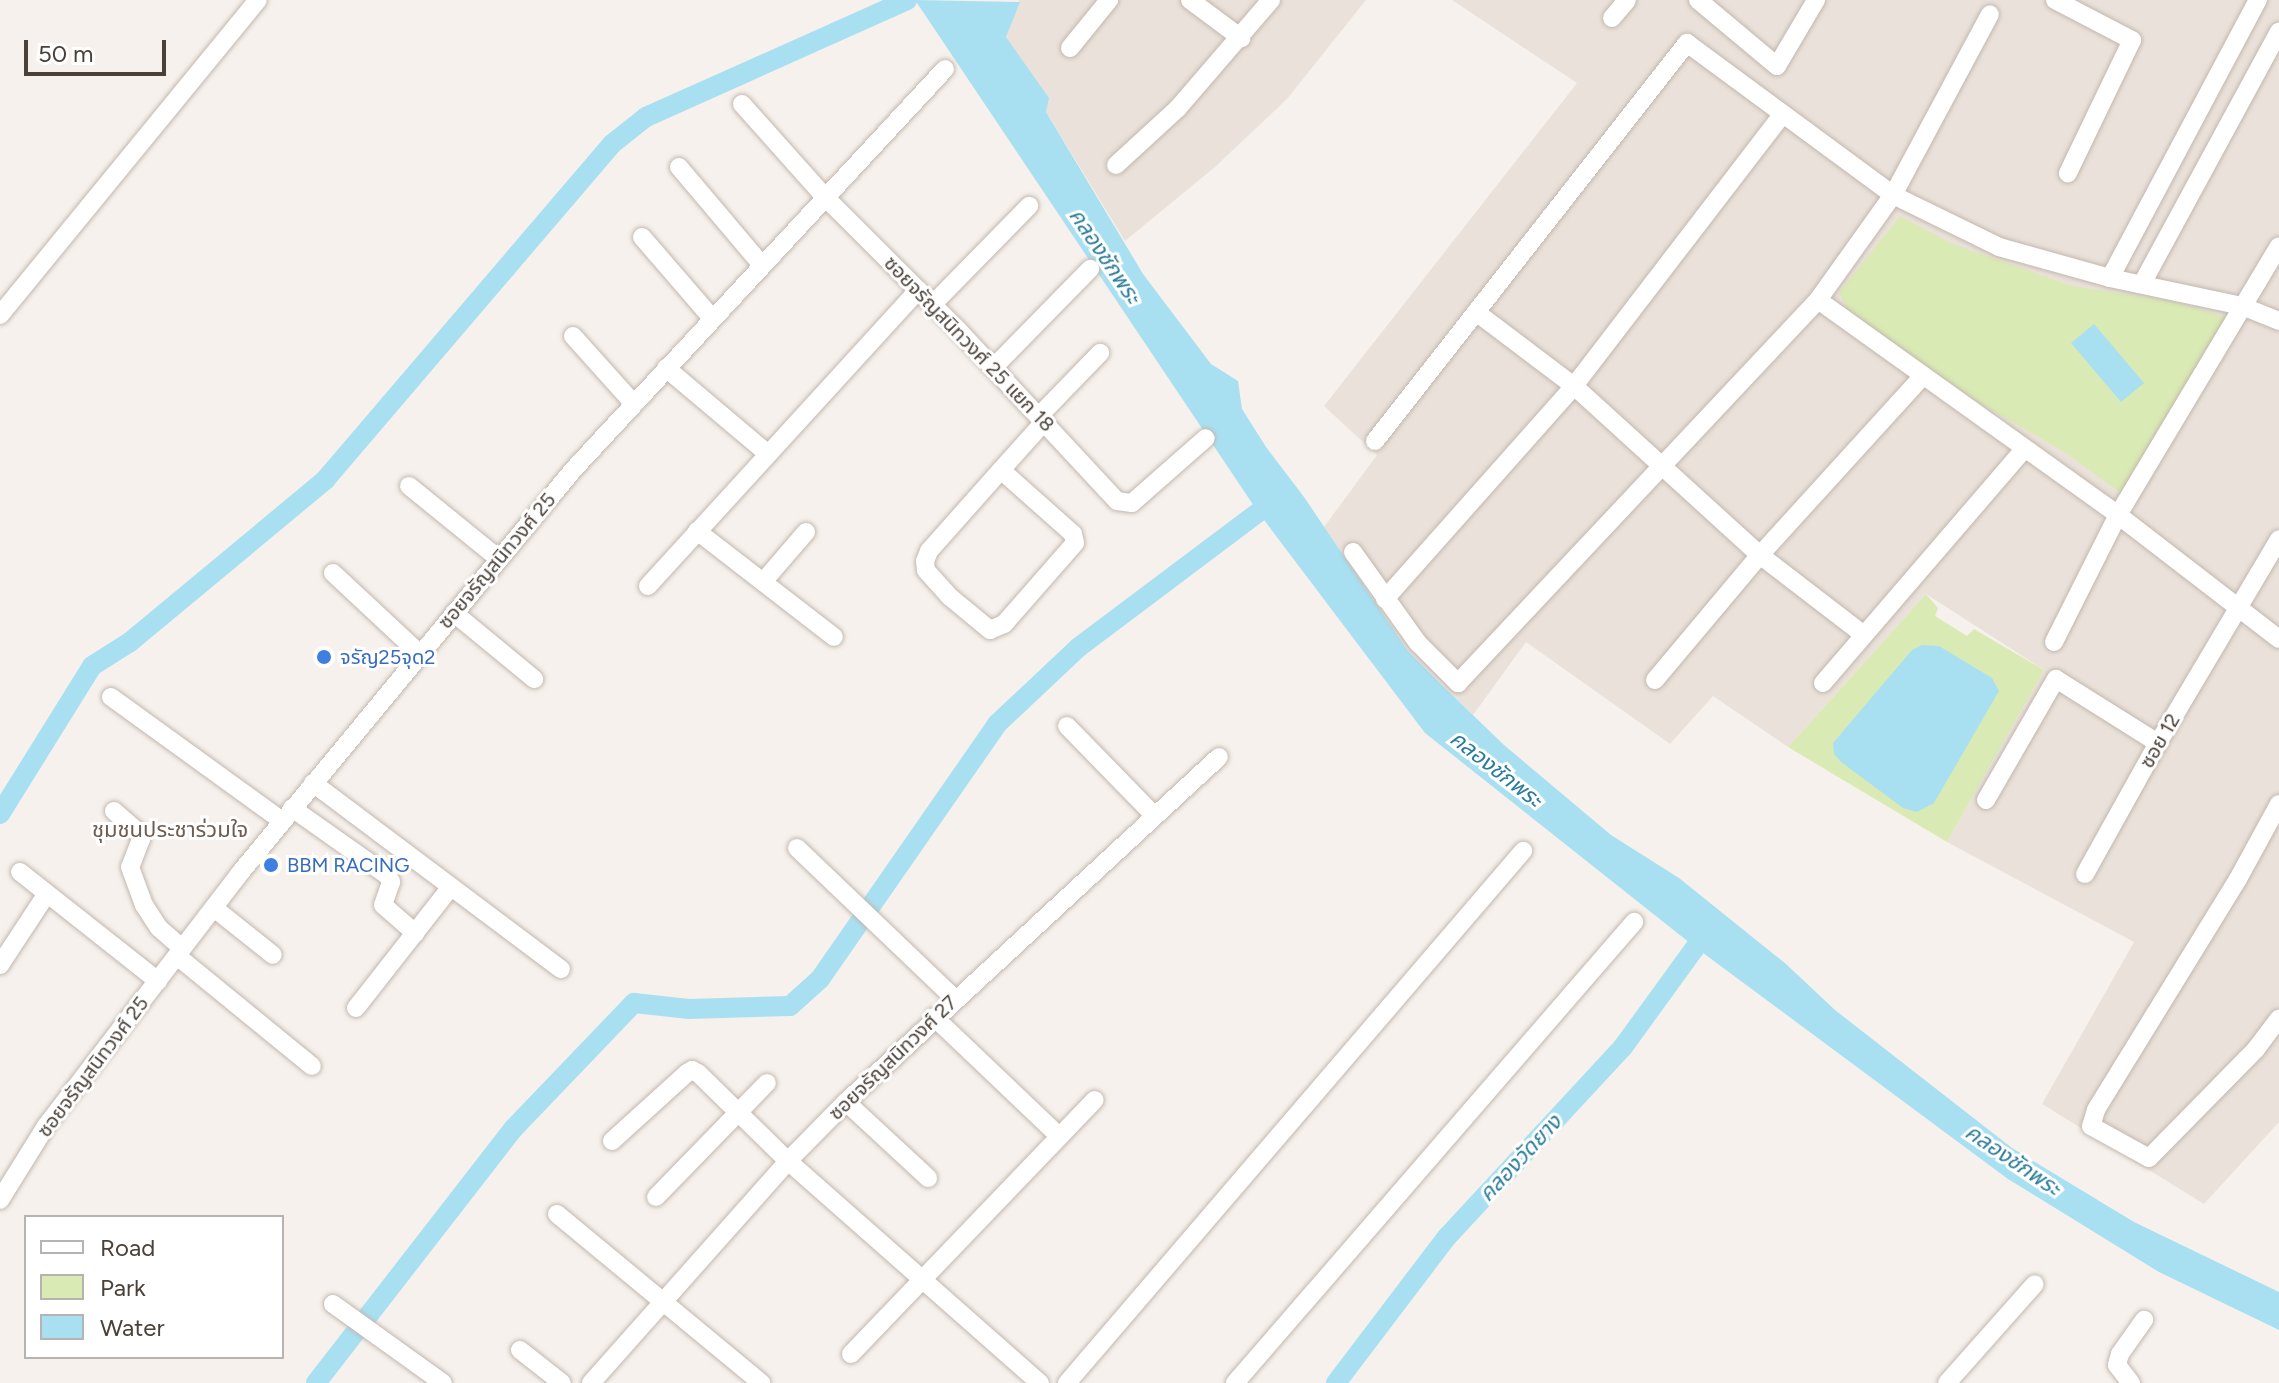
<!DOCTYPE html>
<meta charset="utf-8">
<style>
body{margin:0}
#map{position:relative;width:2279px;height:1383px;overflow:hidden;background:#f6f1ec;font-family:Figtree,"Noto Sans Thai",sans-serif}
div>[style]{position:absolute}
.residential>*{inset:0;background:#eae2da}
.green>*{inset:0;background:#daeab4}
.water>*{inset:0;background:#a8e0f2}
.canal>*{height:20px;margin:-10px;padding:0 10px;transform-origin:10px;border-radius:10px;background:#a8e0f2}
.roads{filter:drop-shadow(0 0 2px #c2b7ae) drop-shadow(0 0 2px #c2b7ae)}
.minor>*{height:18px;margin:-9px;padding:0 9px;transform-origin:9px;border-radius:9px;background:#fff}
.dots>*{width:22px;height:22px;translate:-50% -50%;box-sizing:border-box;border:4px solid #fff;border-radius:50%}
span{translate:-50% -50%;white-space:nowrap;text-align:center;line-height:1.15;-webkit-text-stroke:6px #fff;paint-order:stroke}
.street-label{font-size:20px;color:#4b4139}
.shop-label{font-size:20px;color:#366cbe}
.left{translate:0 -50%;text-align:left}
.water-label{font-size:22px;color:#297b98;font-style:italic}
.neighbourhood-label{font-size:22px;color:#6e5d50}
.legend{position:absolute;left:24px;top:1215px;width:260px;height:144px;box-sizing:border-box;background:#fff;border:2px solid #b7b3b0;margin:0;padding:10px 14px;list-style:none;font-size:24px;color:#4b4139}
.legend li{display:flex;align-items:center;gap:16px;height:40px}
.legend b{width:40px;border:2px solid #b7b3b0}
.scale{position:absolute;left:24px;top:40px;width:142px;height:36px;box-sizing:border-box;border:4px solid #4b4139;border-top:0;padding-left:10px;font-size:24px;line-height:28px;white-space:nowrap;color:#4b4139;-webkit-text-stroke:6px #fff;paint-order:stroke}
</style>
<div id="map">
<div class="residential">
<i style="clip-path:polygon(1019px 0,1366px 0,1287px 99px,1215px 167px,1125px 241px,1046px 112px,1006px 37px)"></i>
<i style="clip-path:polygon(1452px 0,2279px 0,2279px 1122px,2204px 1204px,2042px 1104px,2134px 942px,1947px 842px,2044px 670px,1926px 594px,1788px 747px,1713px 696px,1670px 744px,1526px 642px,1473px 715px,1408px 651px,1324px 527px,1377px 455px,1324px 406px,1577px 83px)"></i>
</div>
<div class="green">
<i style="clip-path:polygon(1900px 216px,1953px 244px,2072px 286px,2172px 301px,2226px 317px,2122px 494px,2066px 453px,1957px 390px,1847px 309px,1839px 293px)"></i>
<i style="clip-path:polygon(1926px 594px,1938px 608px,1935px 616px,1967px 636px,1974px 629px,2044px 670px,1947px 842px,1788px 747px)"></i>
</div>
<div class="water">
<i style="clip-path:polygon(915px 0,1020px 2px,1006px 37px,1049px 98px,1046px 112px,1143px 274px,1211px 364px,1238px 381px,1242px 409px,1266px 447px,1304px 497px,1408px 651px,1445px 688px,1504px 745px,1611px 835px,1679px 878px,1786px 964px,1835px 1010px,2012px 1148px,2134px 1222px,2279px 1292px,2279px 1330px,2159px 1272px,2008px 1179px,1695px 947px,1425px 733px,1258px 512px)"></i>
<i style="clip-path:polygon(2094px 324px,2144px 383px,2121px 402px,2071px 343px)"></i>
<i style="clip-path:polygon(1922px 645px,1939px 646px,1992px 678px,1999px 691px,1934px 803px,1917px 812px,1903px 808px,1841px 762px,1834px 754px,1833px 743px,1912px 650px)"></i>
</div>
<div class="canal">
<i style="left:0;top:814px;width:174px;rotate:-58.1deg"></i>
<i style="left:92px;top:666px;width:45px;rotate:-32.3deg"></i>
<i style="left:130px;top:642px;width:254px;rotate:-39.7deg"></i>
<i style="left:325px;top:480px;width:442px;rotate:-49.5deg"></i>
<i style="left:612px;top:144px;width:43px;rotate:-38.5deg"></i>
<i style="left:646px;top:117px;width:286px;rotate:-24.1deg"></i>
<i style="left:316px;top:1383px;width:321px;rotate:-52.2deg"></i>
<i style="left:513px;top:1129px;width:175px;rotate:-46.2deg"></i>
<i style="left:634px;top:1003px;width:55px;rotate:6.2deg"></i>
<i style="left:689px;top:1009px;width:101px;rotate:-1.7deg"></i>
<i style="left:790px;top:1006px;width:40px;rotate:-42deg"></i>
<i style="left:820px;top:979px;width:310px;rotate:-55.2deg"></i>
<i style="left:997px;top:724px;width:112px;rotate:-43.2deg"></i>
<i style="left:1079px;top:647px;width:240px;rotate:-36.9deg"></i>
<i style="left:1336px;top:1383px;width:183px;rotate:-52.8deg"></i>
<i style="left:1447px;top:1237px;width:259px;rotate:-47.2deg"></i>
<i style="left:1623px;top:1047px;width:140px;rotate:-54deg"></i>
</div>
<div class="roads">
<div class="minor">
<i style="left:1190px;top:0;width:64px;rotate:36.7deg"></i>
<i style="left:1698px;top:0;width:103px;rotate:39.9deg"></i>
<i style="left:1777px;top:66px;width:77px;rotate:-59.4deg"></i>
<i style="left:2055px;top:0;width:87px;rotate:27.5deg"></i>
<i style="left:2132px;top:40px;width:148px;rotate:115.7deg"></i>
<i style="left:1612px;top:18px;width:23px;rotate:-50deg"></i>
<i style="left:1070px;top:48px;width:62px;rotate:-50.9deg"></i>
<i style="left:742px;top:104px;width:123px;rotate:48.3deg"></i>
<i style="left:824px;top:196px;width:190px;rotate:45deg"></i>
<i style="left:958px;top:330px;width:233px;rotate:47.1deg"></i>
<i style="left:1117px;top:501px;width:15px;rotate:8deg"></i>
<i style="left:1132px;top:503px;width:98px;rotate:-41.3deg"></i>
<i style="left:1116px;top:165px;width:84px;rotate:-42.6deg"></i>
<i style="left:1178px;top:108px;width:143px;rotate:-49.3deg"></i>
<i style="left:679px;top:167px;width:127px;rotate:49.8deg"></i>
<i style="left:642px;top:237px;width:107px;rotate:49.2deg"></i>
<i style="left:2110px;top:278px;width:315px;rotate:-62deg"></i>
<i style="left:2143px;top:282px;width:285px;rotate:-61.5deg"></i>
<i style="left:1818px;top:300px;width:369px;rotate:35.6deg"></i>
<i style="left:2118px;top:515px;width:203px;rotate:37.6deg"></i>
<i style="left:932px;top:305px;width:139px;rotate:-45.6deg"></i>
<i style="left:1476px;top:312px;width:123px;rotate:37.1deg"></i>
<i style="left:1574px;top:386px;width:251px;rotate:42.3deg"></i>
<i style="left:1760px;top:555px;width:131px;rotate:37.6deg"></i>
<i style="left:0;top:315px;width:407px;rotate:-50.7deg"></i>
<i style="left:573px;top:336px;width:91px;rotate:48.1deg"></i>
<i style="left:666px;top:368px;width:132px;rotate:40.1deg"></i>
<i style="left:993px;top:368px;width:139px;rotate:-45.6deg"></i>
<i style="left:1039px;top:416px;width:88px;rotate:-45.9deg"></i>
<i style="left:1375px;top:441px;width:506px;rotate:-51.91deg"></i>
<i style="left:1687px;top:43px;width:256px;rotate:36.4deg"></i>
<i style="left:1893px;top:195px;width:118px;rotate:26.1deg"></i>
<i style="left:1999px;top:247px;width:115px;rotate:15.6deg"></i>
<i style="left:2110px;top:278px;width:135px;rotate:12deg"></i>
<i style="left:2242px;top:306px;width:40px;rotate:22deg"></i>
<i style="left:1001px;top:470px;width:96px;rotate:41.6deg"></i>
<i style="left:1073px;top:534px;width:9px;rotate:77deg"></i>
<i style="left:1075px;top:543px;width:108px;rotate:131.2deg"></i>
<i style="left:1004px;top:624px;width:15px;rotate:157deg"></i>
<i style="left:990px;top:630px;width:52px;rotate:-140.5deg"></i>
<i style="left:950px;top:597px;width:36px;rotate:-132deg"></i>
<i style="left:926px;top:570px;width:9px;rotate:-96deg"></i>
<i style="left:925px;top:561px;width:11px;rotate:-68deg"></i>
<i style="left:929px;top:551px;width:108px;rotate:-48.4deg"></i>
<i style="left:1001px;top:470px;width:64px;rotate:-48.1deg"></i>
<i style="left:409px;top:486px;width:116px;rotate:39deg"></i>
<i style="left:697px;top:531px;width:173px;rotate:37.7deg"></i>
<i style="left:1353px;top:552px;width:112px;rotate:54.5deg"></i>
<i style="left:1418px;top:643px;width:57px;rotate:45deg"></i>
<i style="left:1458px;top:683px;width:526px;rotate:-46.77deg"></i>
<i style="left:1818px;top:300px;width:129px;rotate:-54.5deg"></i>
<i style="left:1893px;top:195px;width:205px;rotate:-61.8deg"></i>
<i style="left:333px;top:573px;width:119px;rotate:43deg"></i>
<i style="left:763px;top:582px;width:66px;rotate:-49.3deg"></i>
<i style="left:648px;top:586px;width:401px;rotate:-47.6deg"></i>
<i style="left:1385px;top:599px;width:285px;rotate:-48.4deg"></i>
<i style="left:1574px;top:386px;width:342px;rotate:-52.5deg"></i>
<i style="left:454px;top:613px;width:104px;rotate:39.5deg"></i>
<i style="left:2054px;top:642px;width:142px;rotate:-63.3deg"></i>
<i style="left:2118px;top:515px;width:313px;rotate:-59.1deg"></i>
<i style="left:1655px;top:680px;width:163px;rotate:-50deg"></i>
<i style="left:1760px;top:555px;width:241px;rotate:-47.7deg"></i>
<i style="left:1823px;top:683px;width:308px;rotate:-49.3deg"></i>
<i style="left:111px;top:697px;width:211px;rotate:35.9deg"></i>
<i style="left:1067px;top:726px;width:124px;rotate:45.7deg"></i>
<i style="left:313px;top:783px;width:310px;rotate:36.9deg"></i>
<i style="left:1986px;top:800px;width:140px;rotate:-60deg"></i>
<i style="left:2056px;top:679px;width:120px;rotate:32.1deg"></i>
<i style="left:2279px;top:804px;width:85px;rotate:118.7deg"></i>
<i style="left:2238px;top:879px;width:271px;rotate:121.6deg"></i>
<i style="left:2096px;top:1110px;width:17px;rotate:107deg"></i>
<i style="left:2091px;top:1126px;width:66px;rotate:28.9deg"></i>
<i style="left:2149px;top:1158px;width:153px;rotate:-45.5deg"></i>
<i style="left:2256px;top:1049px;width:38px;rotate:-53deg"></i>
<i style="left:292px;top:808px;width:118px;rotate:35.3deg"></i>
<i style="left:388px;top:876px;width:7px;rotate:63deg"></i>
<i style="left:391px;top:882px;width:24px;rotate:109deg"></i>
<i style="left:383px;top:905px;width:43px;rotate:41.2deg"></i>
<i style="left:114px;top:811px;width:32px;rotate:41deg"></i>
<i style="left:138px;top:832px;width:8px;rotate:67deg"></i>
<i style="left:141px;top:839px;width:30px;rotate:111deg"></i>
<i style="left:130px;top:867px;width:40px;rotate:69.8deg"></i>
<i style="left:144px;top:905px;width:27px;rotate:57deg"></i>
<i style="left:159px;top:928px;width:30px;rotate:41deg"></i>
<i style="left:797px;top:848px;width:219px;rotate:43.7deg"></i>
<i style="left:20px;top:872px;width:176px;rotate:38.3deg"></i>
<i style="left:2085px;top:874px;width:150px;rotate:-60.9deg"></i>
<i style="left:2158px;top:743px;width:237px;rotate:-59.3deg"></i>
<i style="left:214px;top:908px;width:75px;rotate:38.5deg"></i>
<i style="left:177px;top:956px;width:174px;rotate:39.2deg"></i>
<i style="left:0;top:965px;width:84px;rotate:-56.7deg"></i>
<i style="left:356px;top:1008px;width:147px;rotate:-51.9deg"></i>
<i style="left:934px;top:1017px;width:173px;rotate:43.6deg"></i>
<i style="left:846px;top:1102px;width:112px;rotate:42.8deg"></i>
<i style="left:612px;top:1141px;width:101px;rotate:-42.2deg"></i>
<i style="left:687px;top:1073px;width:6px;rotate:-31deg"></i>
<i style="left:692px;top:1070px;width:7px;rotate:27deg"></i>
<i style="left:698px;top:1073px;width:126px;rotate:44.4deg"></i>
<i style="left:788px;top:1161px;width:336px;rotate:41.4deg"></i>
<i style="left:656px;top:1197px;width:159px;rotate:-45.8deg"></i>
<i style="left:0;top:1200px;width:87px;rotate:-58.1deg"></i>
<i style="left:46px;top:1126px;width:319px;rotate:-52.5deg"></i>
<i style="left:240px;top:873px;width:523px;rotate:-50.43deg"></i>
<i style="left:573px;top:470px;width:547px;rotate:-47.15deg"></i>
<i style="left:557px;top:1214px;width:265px;rotate:39.6deg"></i>
<i style="left:333px;top:1304px;width:135px;rotate:35.7deg"></i>
<i style="left:520px;top:1350px;width:53px;rotate:38.2deg"></i>
<i style="left:851px;top:1354px;width:352px;rotate:-46.2deg"></i>
<i style="left:591px;top:1383px;width:297px;rotate:-48.4deg"></i>
<i style="left:788px;top:1161px;width:83px;rotate:-45.5deg"></i>
<i style="left:846px;top:1102px;width:508px;rotate:-42.77deg"></i>
<i style="left:1067px;top:1383px;width:701px;rotate:-49.4deg"></i>
<i style="left:1235px;top:1383px;width:610px;rotate:-49.12deg"></i>
<i style="left:1947px;top:1383px;width:132px;rotate:-48.4deg"></i>
<i style="left:2131px;top:1383px;width:23px;rotate:-128deg"></i>
<i style="left:2117px;top:1365px;width:11px;rotate:-75deg"></i>
<i style="left:2120px;top:1354px;width:42px;rotate:-54.8deg"></i>
</div>
</div>
<div class="dots">
<i style="left:324px;top:657px;background:#3f7fe0"></i>
<i style="left:271px;top:865px;background:#3f7fe0"></i>
</div>
<div class="street-label">
<span style="left:969px;top:344px;rotate:46deg">ซอยจรัญสนิทวงศ์ 25 แยก 18</span>
<span style="left:497px;top:561px;rotate:-50deg">ซอยจรัญสนิทวงศ์ 25</span>
<span style="left:2160px;top:741px;rotate:-60deg">ซอย 12</span>
<span style="left:893px;top:1058px;rotate:-44deg">ซอยจรัญสนิทวงศ์ 27</span>
<span style="left:93px;top:1067px;rotate:-53deg">ซอยจรัญสนิทวงศ์ 25</span>
</div>
<div class="shop-label">
<span class="left" style="left:340px;top:657px">จรัญ25จุด2</span>
<span class="left" style="left:287px;top:865px">BBM RACING</span>
</div>
<div class="water-label">
<span style="left:1105px;top:256px;rotate:56deg">คลองชักพระ</span>
<span style="left:1496px;top:769px;rotate:38deg">คลองชักพระ</span>
<span style="left:1520px;top:1158px;rotate:-47deg">คลองวัดยาง</span>
<span style="left:2013px;top:1160px;rotate:34deg">คลองชักพระ</span>
</div>
<div class="neighbourhood-label">
<span style="left:170px;top:830px">ชุมชนประชาร่วมใจ</span>
</div>
<ul class="legend">
<li><b style="height:10px;background:#fff"></b>Road</li>
<li><b style="height:22px;background:#daeab4"></b>Park</li>
<li><b style="height:22px;background:#a8e0f2"></b>Water</li>
</ul>
<div class="scale">50 m</div>
</div>
